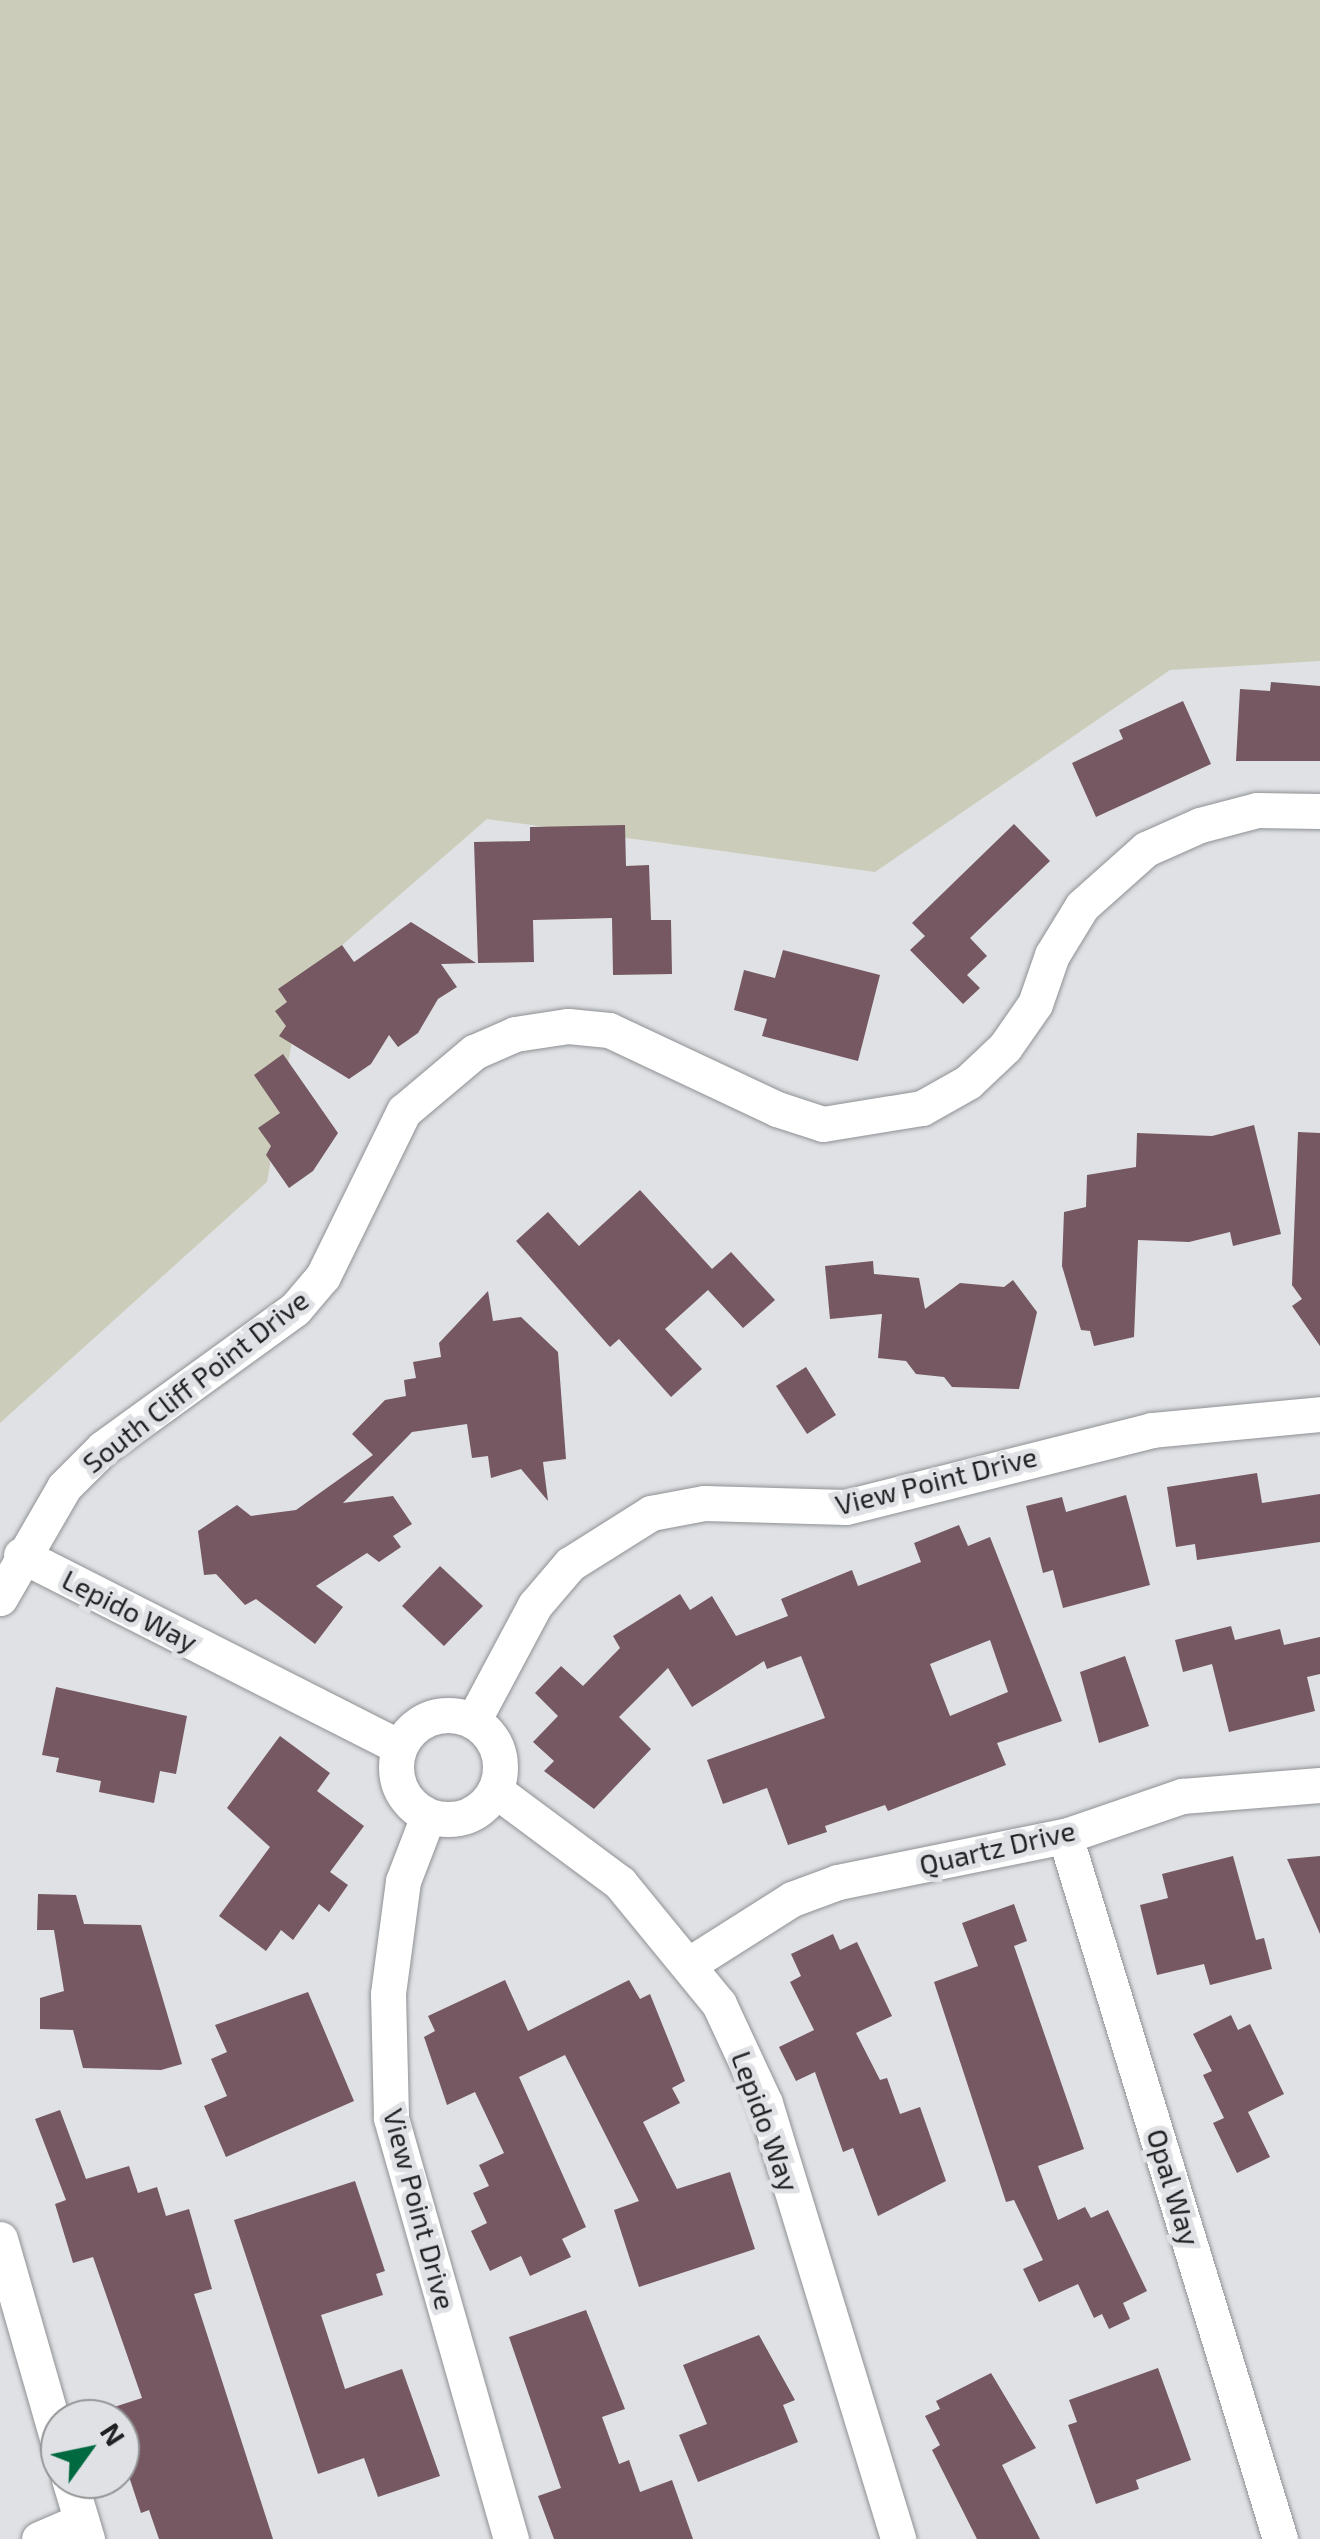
<!DOCTYPE html>
<style>
body{margin:0}
#map{position:relative;width:1320px;height:2539px;overflow:hidden;background:#dfe1e4;font-family:"Exo 2",sans-serif}
div>[style]{position:absolute}
.green>*{inset:0;background:#cbcdba}
.building>*{inset:0;background:#755861}
.roads{filter:drop-shadow(0 0 2px #8f9194) drop-shadow(0 0 2px #8f9194)}
.minor>*{height:35px;margin:-17.5px;padding:0 17.5px;transform-origin:17.5px;border-radius:17.5px;background:#fff}
.minor>.ring{margin:-17.5px;padding:0;box-sizing:content-box;background:none;border:35px solid #fff;border-radius:50%}
span{translate:-50% -50%;white-space:nowrap;text-align:center;line-height:1.15;-webkit-text-stroke:10px #dfe1e4;paint-order:stroke}
.street-label{font-size:28px;color:#202122}
.north{position:absolute;left:40px;top:2399px;width:100px;height:100px;box-sizing:border-box;background:#dfe1e4;border:2px solid #939496;border-radius:50%;rotate:57deg;font-size:28px;font-weight:700;line-height:40px;text-align:center;color:#202122}
.north::after{content:'';display:block;margin:auto;width:35px;height:45px;background:#006940;clip-path:polygon(50% 0,100% 100%,50% 72%,0 100%)}
</style>
<div id="map">
<div class="green">
<i style="clip-path:polygon(0 0,1320px 0,1320px 661px,1170px 670px,875px 872px,487px 819px,303px 979px,267px 1182px,0 1423px)"></i>
</div>
<div class="building">
<i style="clip-path:polygon(1271px 682px,1320px 686px,1320px 761px,1236px 761px,1240px 689px,1270px 691px)"></i>
<i style="clip-path:polygon(1183px 701px,1211px 764px,1096px 817px,1072px 763px,1123px 739px,1119px 730px)"></i>
<i style="clip-path:polygon(1014px 824px,1050px 861px,970px 938px,987px 956px,967px 975px,980px 988px,963px 1004px,910px 950px,925px 936px,912px 923px)"></i>
<i style="clip-path:polygon(625px 825px,626px 866px,649px 865px,651px 920px,671px 920px,672px 974px,613px 975px,612px 918px,533px 920px,534px 962px,478px 963px,474px 842px,530px 841px,530px 827px)"></i>
<i style="clip-path:polygon(411px 922px,476px 963px,441px 964px,457px 987px,438px 999px,418px 1033px,398px 1047px,389px 1035px,371px 1064px,349px 1079px,279px 1036px,286px 1026px,275px 1011px,287px 1002px,278px 989px,342px 945px,354px 962px)"></i>
<i style="clip-path:polygon(783px 950px,880px 975px,858px 1061px,762px 1036px,767px 1019px,734px 1010px,744px 970px,775px 978px)"></i>
<i style="clip-path:polygon(283px 1054px,338px 1133px,313px 1171px,289px 1188px,266px 1155px,271px 1146px,258px 1128px,280px 1113px,254px 1075px)"></i>
<i style="clip-path:polygon(1254px 1125px,1281px 1234px,1233px 1246px,1230px 1232px,1189px 1242px,1138px 1240px,1134px 1337px,1094px 1346px,1090px 1331px,1081px 1330px,1062px 1266px,1064px 1212px,1086px 1207px,1087px 1175px,1136px 1167px,1137px 1133px,1212px 1136px)"></i>
<i style="clip-path:polygon(1298px 1132px,1320px 1133px,1320px 1346px,1292px 1306px,1302px 1299px,1292px 1285px)"></i>
<i style="clip-path:polygon(640px 1190px,712px 1269px,731px 1252px,775px 1300px,743px 1328px,708px 1290px,665px 1329px,702px 1369px,671px 1397px,619px 1339px,610px 1347px,516px 1241px,548px 1212px,579px 1246px)"></i>
<i style="clip-path:polygon(873px 1261px,874px 1274px,919px 1278px,925px 1309px,960px 1283px,1004px 1287px,1013px 1280px,1037px 1312px,1019px 1389px,952px 1387px,944px 1377px,916px 1374px,906px 1361px,878px 1358px,882px 1314px,830px 1319px,825px 1266px)"></i>
<i style="clip-path:polygon(488px 1291px,493px 1321px,521px 1317px,558px 1352px,566px 1459px,543px 1462px,548px 1501px,521px 1469px,491px 1478px,488px 1456px,472px 1458px,467px 1424px,412px 1432px,343px 1503px,393px 1496px,412px 1524px,393px 1536px,401px 1547px,379px 1562px,367px 1553px,316px 1586px,343px 1607px,315px 1644px,256px 1599px,245px 1605px,216px 1574px,204px 1575px,198px 1531px,237px 1505px,251px 1516px,296px 1510px,373px 1455px,352px 1434px,385px 1400px,406px 1396px,404px 1380px,416px 1378px,413px 1362px,441px 1357px,439px 1343px)"></i>
<i style="clip-path:polygon(806px 1367px,836px 1415px,807px 1434px,776px 1386px)"></i>
<i style="clip-path:polygon(1257px 1473px,1262px 1503px,1320px 1494px,1320px 1542px,1197px 1560px,1195px 1544px,1176px 1547px,1167px 1487px)"></i>
<i style="clip-path:polygon(1126px 1495px,1150px 1585px,1063px 1608px,1053px 1570px,1043px 1573px,1026px 1506px,1062px 1497px,1066px 1512px)"></i>
<i style="clip-path:polygon(evenodd,959px 1525px,968px 1546px,990px 1537px,1062px 1721px,997px 1743px,1006px 1765px,888px 1811px,885px 1805px,825px 1826px,827px 1832px,788px 1845px,767px 1788px,723px 1804px,707px 1760px,825px 1718px,801px 1656px,767px 1669px,764px 1661px,692px 1707px,668px 1668px,619px 1717px,651px 1749px,594px 1809px,544px 1771px,554px 1761px,533px 1742px,558px 1716px,535px 1693px,561px 1666px,583px 1686px,620px 1648px,613px 1636px,680px 1594px,690px 1610px,712px 1596px,736px 1636px,788px 1616px,781px 1599px,852px 1570px,858px 1586px,921px 1562px,914px 1543px,959px 1525px,990px 1640px,1008px 1692px,950px 1716px,930px 1664px,990px 1640px)"></i>
<i style="clip-path:polygon(440px 1566px,483px 1606px,444px 1646px,402px 1606px)"></i>
<i style="clip-path:polygon(1231px 1626px,1235px 1640px,1280px 1629px,1284px 1645px,1320px 1637px,1320px 1674px,1307px 1677px,1315px 1711px,1229px 1732px,1212px 1664px,1183px 1672px,1175px 1640px)"></i>
<i style="clip-path:polygon(1125px 1656px,1149px 1726px,1099px 1743px,1080px 1672px)"></i>
<i style="clip-path:polygon(56px 1687px,187px 1716px,176px 1774px,160px 1771px,154px 1803px,99px 1792px,101px 1781px,56px 1772px,59px 1758px,42px 1755px)"></i>
<i style="clip-path:polygon(280px 1736px,330px 1773px,317px 1791px,364px 1826px,330px 1872px,348px 1885px,329px 1912px,319px 1904px,293px 1940px,281px 1930px,266px 1951px,219px 1916px,270px 1847px,227px 1808px)"></i>
<i style="clip-path:polygon(1233px 1856px,1256px 1940px,1264px 1938px,1272px 1969px,1210px 1985px,1204px 1964px,1157px 1975px,1140px 1905px,1168px 1898px,1162px 1874px)"></i>
<i style="clip-path:polygon(1320px 1856px,1320px 1934px,1287px 1859px)"></i>
<i style="clip-path:polygon(38px 1894px,76px 1895px,84px 1924px,141px 1925px,182px 2064px,161px 2070px,83px 2068px,73px 2030px,40px 2029px,40px 1998px,64px 1991px,54px 1930px,37px 1930px)"></i>
<i style="clip-path:polygon(1014px 1904px,1027px 1941px,1014px 1946px,1084px 2149px,1038px 2166px,1058px 2220px,1085px 2207px,1091px 2218px,1108px 2210px,1147px 2291px,1123px 2303px,1130px 2319px,1109px 2329px,1102px 2314px,1094px 2318px,1078px 2284px,1039px 2302px,1023px 2269px,1043px 2260px,1014px 2200px,1006px 2202px,934px 1982px,978px 1966px,962px 1923px)"></i>
<i style="clip-path:polygon(833px 1934px,840px 1950px,857px 1942px,892px 2016px,856px 2033px,880px 2080px,887px 2078px,900px 2114px,920px 2107px,946px 2181px,878px 2216px,853px 2148px,843px 2152px,815px 2072px,796px 2081px,779px 2047px,814px 2030px,790px 1982px,801px 1976px,791px 1954px)"></i>
<i style="clip-path:polygon(505px 1980px,528px 2031px,629px 1980px,640px 1999px,650px 1994px,685px 2081px,672px 2088px,680px 2103px,643px 2122px,677px 2189px,730px 2172px,755px 2249px,639px 2287px,614px 2210px,639px 2201px,565px 2055px,519px 2077px,586px 2227px,562px 2239px,571px 2257px,530px 2276px,521px 2256px,490px 2271px,471px 2231px,487px 2223px,473px 2193px,489px 2186px,479px 2165px,504px 2153px,475px 2092px,447px 2105px,424px 2037px,435px 2031px,428px 2016px)"></i>
<i style="clip-path:polygon(308px 1992px,354px 2101px,226px 2157px,204px 2106px,227px 2096px,211px 2059px,227px 2052px,215px 2025px)"></i>
<i style="clip-path:polygon(1231px 2015px,1238px 2030px,1250px 2024px,1284px 2094px,1248px 2112px,1270px 2157px,1237px 2173px,1213px 2123px,1224px 2118px,1203px 2075px,1212px 2071px,1193px 2034px)"></i>
<i style="clip-path:polygon(60px 2110px,86px 2179px,129px 2166px,138px 2193px,157px 2187px,166px 2216px,189px 2209px,212px 2289px,194px 2294px,273px 2539px,159px 2539px,149px 2510px,141px 2513px,120px 2449px,120px 2419px,111px 2408px,142px 2398px,93px 2257px,73px 2263px,55px 2204px,66px 2200px,35px 2119px)"></i>
<i style="clip-path:polygon(355px 2181px,385px 2271px,376px 2274px,383px 2295px,321px 2315px,345px 2389px,402px 2369px,440px 2476px,378px 2497px,364px 2458px,318px 2474px,234px 2220px)"></i>
<i style="clip-path:polygon(586px 2310px,625px 2409px,602px 2417px,619px 2464px,629px 2460px,640px 2492px,672px 2480px,693px 2539px,554px 2539px,538px 2496px,561px 2488px,509px 2337px)"></i>
<i style="clip-path:polygon(759px 2335px,795px 2400px,783px 2405px,798px 2442px,698px 2482px,679px 2435px,707px 2424px,683px 2365px)"></i>
<i style="clip-path:polygon(1158px 2368px,1191px 2460px,1136px 2480px,1139px 2489px,1096px 2504px,1068px 2425px,1077px 2422px,1069px 2400px)"></i>
<i style="clip-path:polygon(991px 2373px,1036px 2448px,1002px 2465px,1040px 2539px,977px 2539px,932px 2450px,940px 2445px,925px 2416px,940px 2409px,936px 2401px)"></i>
</div>
<div class="roads">
<div class="minor">
<i style="left:21px;top:1555px;width:424px;rotate:26.9deg"></i>
<i style="left:0;top:1598px;width:128px;rotate:-60deg"></i>
<i style="left:64px;top:1487px;width:55px;rotate:-45deg"></i>
<i style="left:103px;top:1448px;width:237px;rotate:-35.9deg"></i>
<i style="left:295px;top:1309px;width:43px;rotate:-49.7deg"></i>
<i style="left:323px;top:1276px;width:184px;rotate:-63.9deg"></i>
<i style="left:404px;top:1111px;width:92px;rotate:-40.1deg"></i>
<i style="left:474px;top:1052px;width:45px;rotate:-23.7deg"></i>
<i style="left:515px;top:1034px;width:54px;rotate:-8.6deg"></i>
<i style="left:568px;top:1026px;width:41px;rotate:5.6deg"></i>
<i style="left:609px;top:1030px;width:186px;rotate:25.2deg"></i>
<i style="left:777px;top:1109px;width:48px;rotate:18.1deg"></i>
<i style="left:823px;top:1124px;width:100px;rotate:-9.2deg"></i>
<i style="left:922px;top:1108px;width:53px;rotate:-29.5deg"></i>
<i style="left:968px;top:1082px;width:51px;rotate:-43.4deg"></i>
<i style="left:1005px;top:1047px;width:52px;rotate:-55.1deg"></i>
<i style="left:1035px;top:1004px;width:52px;rotate:-70.9deg"></i>
<i style="left:1052px;top:955px;width:57px;rotate:-58.5deg"></i>
<i style="left:1082px;top:906px;width:86px;rotate:-41.7deg"></i>
<i style="left:1146px;top:849px;width:59px;rotate:-24deg"></i>
<i style="left:1200px;top:825px;width:59px;rotate:-14.7deg"></i>
<i style="left:1257px;top:810px;width:63px;rotate:0.9deg"></i>
<i class="ring" style="left:396px;top:1715px;width:69px;height:69px"></i>
<i style="left:473px;top:1721px;width:132px;rotate:-61.9deg"></i>
<i style="left:535px;top:1605px;width:54px;rotate:-49.5deg"></i>
<i style="left:570px;top:1564px;width:96px;rotate:-32.2deg"></i>
<i style="left:651px;top:1513px;width:54px;rotate:-10.7deg"></i>
<i style="left:704px;top:1503px;width:142px;rotate:1.6deg"></i>
<i style="left:846px;top:1507px;width:316px;rotate:-14.1deg"></i>
<i style="left:1152px;top:1430px;width:169px;rotate:-5.4deg"></i>
<i style="left:495px;top:1790px;width:156px;rotate:36.6deg"></i>
<i style="left:620px;top:1883px;width:156px;rotate:50.7deg"></i>
<i style="left:719px;top:2004px;width:109px;rotate:65.1deg"></i>
<i style="left:765px;top:2103px;width:456px;rotate:73deg"></i>
<i style="left:428px;top:1816px;width:70px;rotate:111deg"></i>
<i style="left:403px;top:1881px;width:114px;rotate:97.6deg"></i>
<i style="left:388px;top:1994px;width:124px;rotate:88.6deg"></i>
<i style="left:391px;top:2118px;width:438px;rotate:74.1deg"></i>
<i style="left:1065px;top:1836px;width:735px;rotate:72.99deg"></i>
<i style="left:691px;top:1963px;width:120px;rotate:-32.4deg"></i>
<i style="left:792px;top:1899px;width:49px;rotate:-20.3deg"></i>
<i style="left:838px;top:1882px;width:232px;rotate:-11.5deg"></i>
<i style="left:1065px;top:1836px;width:124px;rotate:-18.9deg"></i>
<i style="left:1182px;top:1796px;width:138px;rotate:-4.6deg"></i>
<i style="left:0;top:2239px;width:217px;rotate:74deg"></i>
<i style="left:69px;top:2479px;width:63px;rotate:73.3deg"></i>
<i style="left:39px;top:2539px;width:46px;rotate:-23.2deg"></i>
</div>
</div>
<div class="street-label">
<span style="left:195px;top:1381px;rotate:-38deg">South Cliff Point Drive</span>
<span style="left:936px;top:1480px;rotate:-14deg">View Point Drive</span>
<span style="left:130px;top:1610px;rotate:27deg">Lepido Way</span>
<span style="left:997px;top:1847px;rotate:-13deg">Quartz Drive</span>
<span style="left:766px;top:2121px;rotate:70deg">Lepido Way</span>
<span style="left:1174px;top:2187px;rotate:73deg">Opal Way</span>
<span style="left:420px;top:2209px;rotate:75deg">View Point Drive</span>
</div>
<div class="north">N</div>
</div>
